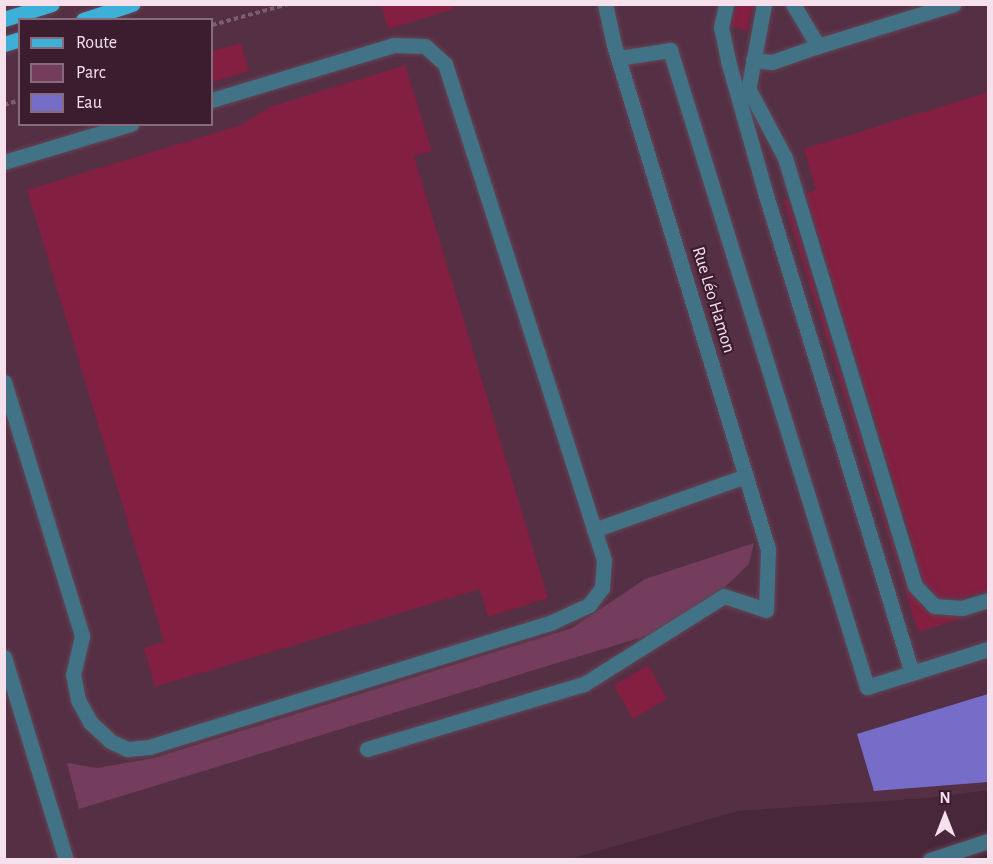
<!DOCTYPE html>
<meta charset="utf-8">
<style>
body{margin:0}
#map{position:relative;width:993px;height:864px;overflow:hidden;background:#472739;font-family:"Alegreya Sans",sans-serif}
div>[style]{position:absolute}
.built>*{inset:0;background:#552f44}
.green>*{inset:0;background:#753d5d}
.water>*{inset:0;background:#766dc8}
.building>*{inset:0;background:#831f40}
.path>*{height:4px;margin-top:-2px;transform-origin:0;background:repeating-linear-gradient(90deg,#7c5f6f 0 4.5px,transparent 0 7.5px)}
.roads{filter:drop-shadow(0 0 2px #634555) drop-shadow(0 0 2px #634555)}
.minor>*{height:15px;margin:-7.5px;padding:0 7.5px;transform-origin:7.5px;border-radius:7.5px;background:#417286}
.major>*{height:15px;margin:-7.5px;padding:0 7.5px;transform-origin:7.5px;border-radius:7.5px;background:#3db0d8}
span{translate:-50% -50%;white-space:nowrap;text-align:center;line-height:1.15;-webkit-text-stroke:4.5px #3c1d2f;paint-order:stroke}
.street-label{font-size:18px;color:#f6e0eb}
.frame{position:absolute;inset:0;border:6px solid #f6e0eb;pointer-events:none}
.legend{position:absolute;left:18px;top:18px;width:195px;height:108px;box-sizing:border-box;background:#3c1d2f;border:2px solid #866b7a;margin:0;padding:8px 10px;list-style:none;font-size:18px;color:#f6e0eb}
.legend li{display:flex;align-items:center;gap:12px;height:30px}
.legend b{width:30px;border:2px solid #866b7a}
.north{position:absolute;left:915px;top:786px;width:60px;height:60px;-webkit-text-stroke:4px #3c1d2f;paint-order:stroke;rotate:0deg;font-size:16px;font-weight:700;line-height:24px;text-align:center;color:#f6e0eb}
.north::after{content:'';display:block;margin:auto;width:21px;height:27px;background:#f6e0eb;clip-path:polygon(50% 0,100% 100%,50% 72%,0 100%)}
</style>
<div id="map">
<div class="built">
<i style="clip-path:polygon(evenodd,5px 5px,988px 5px,988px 790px,929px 798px,738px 811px,570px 859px,5px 860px,5px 5px,20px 20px,212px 20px,212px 124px,20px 124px,20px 20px)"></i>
</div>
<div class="green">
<i style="clip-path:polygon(754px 543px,749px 564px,725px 587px,649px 635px,79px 809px,67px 763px,97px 768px,154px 758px,572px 628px,645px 579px)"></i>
</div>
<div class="water">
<i style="clip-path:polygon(988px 694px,988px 782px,874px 791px,857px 734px)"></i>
</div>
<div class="building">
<i style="clip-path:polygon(381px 4px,453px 4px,454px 9px,388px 29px)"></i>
<i style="clip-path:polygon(737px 4px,754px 4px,747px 31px,731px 26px)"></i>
<i style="clip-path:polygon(241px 43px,249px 71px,212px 82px,212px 51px)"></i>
<i style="clip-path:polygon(405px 65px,432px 151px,414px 156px,548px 598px,488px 617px,480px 589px,155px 687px,144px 648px,164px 642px,27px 190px,241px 125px,270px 107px)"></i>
<i style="clip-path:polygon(988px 92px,988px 590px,961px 598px,938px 597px,924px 581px,806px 193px,816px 190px,804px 149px)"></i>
<i style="clip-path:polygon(787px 199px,906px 589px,928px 613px,964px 618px,918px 632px,783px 200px)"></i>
<i style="clip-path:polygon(648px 665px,667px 699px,633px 719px,614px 685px)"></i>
</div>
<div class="path">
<i style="left:212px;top:25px;width:80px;rotate:-15.3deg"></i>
<i style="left:4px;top:105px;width:17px;rotate:-17deg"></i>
</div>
<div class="roads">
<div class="minor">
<i style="left:726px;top:4px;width:24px;rotate:102deg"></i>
<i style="left:721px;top:27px;width:35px;rotate:78deg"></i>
<i style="left:728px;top:61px;width:136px;rotate:74.2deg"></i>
<i style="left:765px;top:192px;width:503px;rotate:73.01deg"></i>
<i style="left:793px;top:4px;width:49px;rotate:59.2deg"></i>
<i style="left:818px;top:46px;width:142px;rotate:-17.2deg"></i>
<i style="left:618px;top:58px;width:53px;rotate:-8.7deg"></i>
<i style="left:670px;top:50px;width:667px;rotate:72.82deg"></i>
<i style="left:867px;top:687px;width:127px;rotate:-17.4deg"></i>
<i style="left:753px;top:60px;width:19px;rotate:6deg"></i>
<i style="left:772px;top:62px;width:49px;rotate:-19.2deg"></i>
<i style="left:748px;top:88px;width:79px;rotate:62.1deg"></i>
<i style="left:785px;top:158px;width:447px;rotate:73.1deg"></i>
<i style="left:915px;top:586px;width:28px;rotate:46deg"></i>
<i style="left:934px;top:606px;width:28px;rotate:4deg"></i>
<i style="left:962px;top:608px;width:27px;rotate:-17deg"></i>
<i style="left:747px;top:96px;width:94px;rotate:-79.5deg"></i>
<i style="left:4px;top:162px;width:133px;rotate:-16.7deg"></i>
<i style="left:4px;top:382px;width:266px;rotate:72.9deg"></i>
<i style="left:82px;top:636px;width:39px;rotate:103deg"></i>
<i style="left:73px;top:674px;width:26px;rotate:79deg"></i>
<i style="left:78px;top:700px;width:26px;rotate:61deg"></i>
<i style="left:91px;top:723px;width:26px;rotate:43deg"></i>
<i style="left:110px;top:741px;width:19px;rotate:25deg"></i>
<i style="left:127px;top:749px;width:22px;rotate:-5deg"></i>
<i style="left:149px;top:747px;width:422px;rotate:-17.2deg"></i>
<i style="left:552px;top:622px;width:41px;rotate:-24.7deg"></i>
<i style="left:589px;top:605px;width:21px;rotate:-53deg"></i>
<i style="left:602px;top:588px;width:28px;rotate:-86deg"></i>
<i style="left:604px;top:560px;width:521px;rotate:-107.77deg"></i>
<i style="left:445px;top:64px;width:27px;rotate:-138deg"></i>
<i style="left:425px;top:46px;width:31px;rotate:-178deg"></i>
<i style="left:394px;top:45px;width:190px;rotate:163.2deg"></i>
<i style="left:594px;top:530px;width:161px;rotate:-19.6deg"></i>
<i style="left:4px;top:657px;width:212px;rotate:73deg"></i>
<i style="left:367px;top:749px;width:227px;rotate:-16.7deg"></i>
<i style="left:584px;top:684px;width:165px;rotate:-32.2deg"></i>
<i style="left:724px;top:596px;width:44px;rotate:18.4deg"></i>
<i style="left:766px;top:610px;width:61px;rotate:-88.1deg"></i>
<i style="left:768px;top:549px;width:527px;rotate:-106.99deg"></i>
<i style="left:614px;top:45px;width:42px;rotate:-102.4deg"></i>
<i style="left:930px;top:860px;width:61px;rotate:-18.1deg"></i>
</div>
<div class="major">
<i style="left:4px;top:19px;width:50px;rotate:-17.4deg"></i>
<i style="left:83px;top:20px;width:52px;rotate:-18.1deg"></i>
<i style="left:4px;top:44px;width:17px;rotate:-17deg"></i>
</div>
</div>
<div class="street-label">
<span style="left:713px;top:300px;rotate:73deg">Rue Léo Hamon</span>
</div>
<div class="frame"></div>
<ul class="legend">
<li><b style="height:8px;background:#3db0d8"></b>Route</li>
<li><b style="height:16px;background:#753d5d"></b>Parc</li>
<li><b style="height:16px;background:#766dc8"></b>Eau</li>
</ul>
<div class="north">N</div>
</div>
